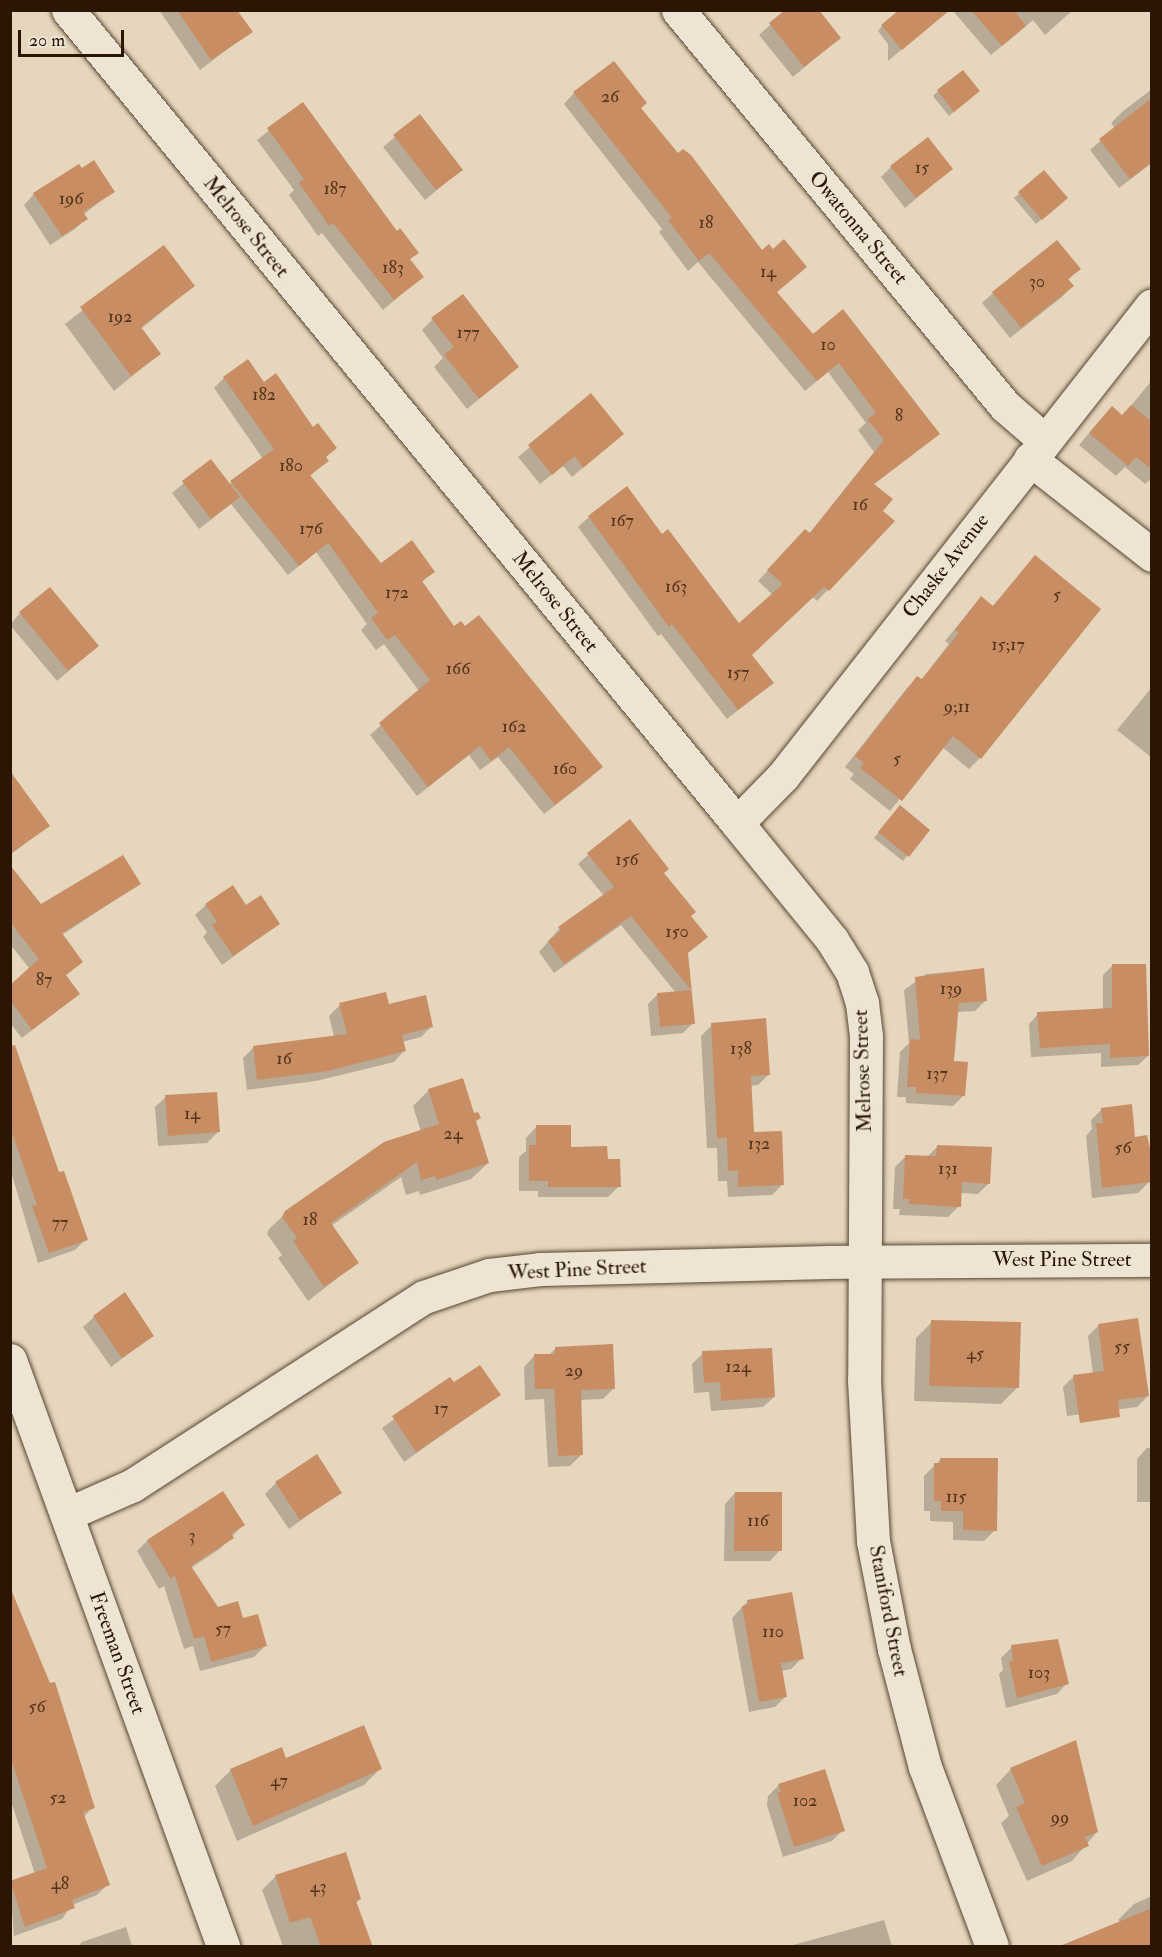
<!DOCTYPE html>
<style>
body{margin:0}
#map{position:relative;width:1162px;height:1957px;overflow:hidden;background:#e5d6bd;font-family:"IM FELL Double Pica",serif}
div>[style]{position:absolute}
.shadow>*{inset:0;background:#0003}
.building>*{inset:0;background:#c98d64}
.roads{filter:drop-shadow(0 0 2px #594631) drop-shadow(0 0 2px #594631)}
.street>*{height:33px;margin:-16.5px;padding:0 16.5px;transform-origin:16.5px;border-radius:16.5px;background:#eee4d4}
span{translate:-50% -50%;white-space:nowrap;text-align:center;line-height:1.15;-webkit-text-stroke:4.5px #eee4d4;paint-order:stroke}
.number-label{font-size:18px;color:#52341a}
.number-label span{-webkit-text-stroke-width:0}
.street-label{font-size:21px;color:#2a1602}
.frame{position:absolute;inset:0;border:12px solid #2a1602;pointer-events:none}
.scale{position:absolute;left:18px;top:30px;width:106px;height:27px;box-sizing:border-box;border:3px solid #2a1602;border-top:0;padding-left:8px;font-size:18px;line-height:21px;white-space:nowrap;color:#2a1602;-webkit-text-stroke:4px #eee4d4;paint-order:stroke}
</style>
<div id="map">
<div class="shadow">
<i style="clip-path:polygon(159px 10px,223px 10px,242px 38px,200px 70px)"></i>
<i style="clip-path:polygon(787px 10px,839px 38px,793px 77px,759px 35px)"></i>
<i style="clip-path:polygon(1073px 10px,1045px 35px,1033px 20px,991px 55px,953px 11px)"></i>
<i style="clip-path:polygon(882px 26px,922px 32px,888px 61px,888px 44px,878px 31px)"></i>
<i style="clip-path:polygon(1152px 89px,1152px 163px,1119px 188px,1090px 150px,1115px 128px,1111px 123px,1122px 112px)"></i>
<i style="clip-path:polygon(938px 91px,973px 96px,949px 116px,933px 96px)"></i>
<i style="clip-path:polygon(574px 93px,639px 109px,775px 293px,812px 336px,938px 434px,873px 485px,880px 511px,893px 521px,817px 601px,813px 597px,751px 655px,772px 683px,727px 719px,661px 634px,658px 636px,578px 527px,589px 517px,662px 536px,739px 625px,773px 595px,758px 581px,795px 541px,809px 534px,874px 452px,858px 430px,866px 423px,828px 372px,805px 391px,698px 262px,688px 271px,659px 232px,662px 229px,564px 104px)"></i>
<i style="clip-path:polygon(303px 104px,397px 233px,417px 252px,409px 260px,422px 277px,383px 310px,322px 233px,318px 236px,289px 195px,294px 190px,257px 140px)"></i>
<i style="clip-path:polygon(419px 117px,461px 170px,425px 200px,383px 147px)"></i>
<i style="clip-path:polygon(891px 167px,951px 169px,905px 208px,881px 177px)"></i>
<i style="clip-path:polygon(1044px 172px,1061px 203px,1036px 224px,1014px 198px)"></i>
<i style="clip-path:polygon(113px 191px,83px 215px,86px 218px,75px 229px,50px 245px,24px 205px,34px 194px)"></i>
<i style="clip-path:polygon(164px 247px,193px 286px,141px 329px,159px 354px,114px 391px,65px 324px)"></i>
<i style="clip-path:polygon(1079px 269px,1068px 280px,1072px 286px,1062px 297px,1010px 338px,982px 303px,993px 293px)"></i>
<i style="clip-path:polygon(432px 320px,517px 367px,467px 409px,434px 367px,443px 358px,422px 330px)"></i>
<i style="clip-path:polygon(224px 378px,264px 384px,327px 461px,309px 477px,380px 565px,433px 571px,422px 582px,454px 628px,600px 767px,590px 778px,544px 814px,498px 757px,480px 770px,469px 755px,417px 796px,370px 735px,419px 691px,384px 644px,376px 650px,361px 630px,367px 624px,316px 552px,288px 575px,231px 504px,199px 529px,172px 493px,211px 461px,228px 485px,263px 459px,214px 388px)"></i>
<i style="clip-path:polygon(1152px 380px,1152px 478px,1145px 484px,1125px 467px,1116px 476px,1079px 445px,1101px 419px,1122px 417px)"></i>
<i style="clip-path:polygon(591px 396px,622px 434px,572px 477px,563px 466px,540px 484px,518px 457px)"></i>
<i style="clip-path:polygon(1035px 557px,980px 758px,969px 769px,942px 747px,890px 811px,850px 779px,854px 774px,845px 767px,907px 688px,918px 678px,921px 680px,949px 644px,945px 641px,971px 609px,981px 598px,992px 607px)"></i>
<i style="clip-path:polygon(20px 613px,97px 646px,57px 681px,10px 625px)"></i>
<i style="clip-path:polygon(1152px 687px,1152px 758px,1117px 730px)"></i>
<i style="clip-path:polygon(10px 771px,48px 826px,10px 855px)"></i>
<i style="clip-path:polygon(895px 812px,928px 830px,903px 861px,874px 838px)"></i>
<i style="clip-path:polygon(588px 855px,663px 873px,689px 917px,687px 954px,693px 1023px,683px 1033px,651px 1036px,648px 1004px,658px 994px,676px 993px,621px 925px,554px 973px,539px 952px,559px 929px,604px 896px,578px 864px)"></i>
<i style="clip-path:polygon(10px 879px,41px 906px,139px 884px,62px 935px,81px 962px,65px 976px,78px 994px,22px 1038px,10px 1023px,10px 987px,29px 968px,10px 944px)"></i>
<i style="clip-path:polygon(206px 905px,246px 907px,278px 924px,222px 965px,203px 937px,207px 932px,195px 915px)"></i>
<i style="clip-path:polygon(1113px 965px,1148px 1056px,1138px 1065px,1101px 1067px,1101px 1053px,1031px 1057px,1029px 1024px,1038px 1014px,1103px 1010px,1103px 975px)"></i>
<i style="clip-path:polygon(982px 969px,986px 1000px,975px 1011px,957px 1012px,953px 1062px,964px 1095px,953px 1106px,906px 1103px,906px 1097px,897px 1097px,900px 1052px,909px 1043px,904px 990px,926px 974px)"></i>
<i style="clip-path:polygon(340px 1005px,388px 1006px,432px 1026px,421px 1037px,402px 1042px,404px 1051px,394px 1062px,316px 1081px,247px 1090px,243px 1058px,254px 1047px,334px 1037px,329px 1016px)"></i>
<i style="clip-path:polygon(712px 1025px,769px 1074px,758px 1085px,750px 1086px,752px 1134px,783px 1184px,772px 1195px,728px 1197px,727px 1181px,718px 1181px,717px 1148px,707px 1148px,701px 1036px)"></i>
<i style="clip-path:polygon(10px 1083px,58px 1174px,86px 1239px,75px 1250px,38px 1263px,10px 1168px)"></i>
<i style="clip-path:polygon(429px 1090px,475px 1121px,488px 1163px,471px 1179px,420px 1195px,419px 1191px,406px 1195px,401px 1177px,331px 1226px,357px 1263px,308px 1301px,278px 1258px,282px 1255px,267px 1234px,269px 1229px,286px 1213px,421px 1132px,413px 1106px)"></i>
<i style="clip-path:polygon(166px 1097px,218px 1132px,207px 1143px,158px 1146px,155px 1107px)"></i>
<i style="clip-path:polygon(1102px 1109px,1134px 1138px,1149px 1182px,1138px 1193px,1092px 1198px,1086px 1136px,1092px 1129px,1091px 1120px)"></i>
<i style="clip-path:polygon(536px 1127px,570px 1148px,606px 1160px,619px 1186px,608px 1197px,538px 1197px,538px 1191px,519px 1191px,519px 1157px,526px 1151px,526px 1138px)"></i>
<i style="clip-path:polygon(937px 1147px,989px 1183px,978px 1194px,960px 1193px,959px 1206px,948px 1217px,899px 1215px,900px 1209px,893px 1209px,895px 1167px,906px 1156px,927px 1157px)"></i>
<i style="clip-path:polygon(94px 1317px,152px 1336px,111px 1367px,83px 1327px)"></i>
<i style="clip-path:polygon(932px 1322px,1017px 1388px,1001px 1404px,914px 1401px,916px 1338px)"></i>
<i style="clip-path:polygon(1099px 1325px,1148px 1396px,1137px 1407px,1067px 1416px,1063px 1387px,1074px 1376px,1093px 1374px,1088px 1336px)"></i>
<i style="clip-path:polygon(556px 1348px,613px 1389px,603px 1399px,579px 1400px,581px 1455px,570px 1466px,548px 1467px,544px 1399px,525px 1400px,524px 1367px,534px 1356px,548px 1356px)"></i>
<i style="clip-path:polygon(703px 1353px,774px 1397px,763px 1407px,711px 1411px,709px 1392px,694px 1393px,692px 1364px)"></i>
<i style="clip-path:polygon(449px 1379px,453px 1384px,499px 1395px,404px 1462px,382px 1428px)"></i>
<i style="clip-path:polygon(1147px 1448px,1152px 1448px,1152px 1502px,1137px 1502px,1137px 1459px)"></i>
<i style="clip-path:polygon(941px 1459px,995px 1530px,984px 1541px,953px 1540px,953px 1522px,930px 1521px,930px 1511px,924px 1511px,924px 1476px)"></i>
<i style="clip-path:polygon(276px 1483px,340px 1492px,289px 1529px,265px 1494px)"></i>
<i style="clip-path:polygon(735px 1493px,780px 1550px,770px 1561px,724px 1561px,725px 1504px)"></i>
<i style="clip-path:polygon(243px 1525px,221px 1548px,191px 1568px,217px 1609px,242px 1620px,265px 1646px,254px 1657px,200px 1671px,193px 1646px,184px 1649px,164px 1586px,159px 1589px,137px 1551px,147px 1541px)"></i>
<i style="clip-path:polygon(10px 1591px,94px 1807px,83px 1817px,108px 1884px,97px 1895px,72px 1905px,62px 1919px,14px 1936px,10px 1883px,35px 1874px,10px 1798px)"></i>
<i style="clip-path:polygon(748px 1601px,802px 1658px,791px 1669px,781px 1671px,786px 1696px,775px 1707px,749px 1712px,732px 1618px)"></i>
<i style="clip-path:polygon(1012px 1647px,1067px 1683px,1057px 1694px,1006px 1708px,999px 1674px,1003px 1670px,1001px 1658px)"></i>
<i style="clip-path:polygon(285px 1760px,380px 1769px,364px 1785px,237px 1841px,215px 1786px,231px 1770px)"></i>
<i style="clip-path:polygon(1011px 1769px,1097px 1832px,1072px 1861px,1027px 1881px,1001px 1823px,1009px 1816px,996px 1785px)"></i>
<i style="clip-path:polygon(779px 1785px,843px 1830px,832px 1841px,783px 1857px,767px 1805px,768px 1796px)"></i>
<i style="clip-path:polygon(345px 1854px,360px 1899px,355px 1904px,372px 1946px,283px 1946px,262px 1890px,275px 1877px)"></i>
<i style="clip-path:polygon(1152px 1896px,1152px 1946px,1118px 1920px,1134px 1904px)"></i>
<i style="clip-path:polygon(884px 1920px,892px 1946px,791px 1946px,793px 1945px)"></i>
<i style="clip-path:polygon(126px 1927px,132px 1946px,78px 1946px,82px 1942px)"></i>
</div>
<div class="building">
<i style="clip-path:polygon(177px 10px,237px 10px,253px 32px,211px 60px)"></i>
<i style="clip-path:polygon(785px 10px,819px 10px,841px 38px,804px 67px,769px 23px)"></i>
<i style="clip-path:polygon(899px 10px,950px 10px,902px 50px,881px 25px)"></i>
<i style="clip-path:polygon(971px 10px,1014px 10px,1026px 26px,1002px 46px)"></i>
<i style="clip-path:polygon(614px 61px,647px 103px,641px 108px,678px 153px,683px 149px,691px 155px,762px 250px,769px 244px,773px 249px,784px 239px,807px 267px,777px 292px,813px 334px,843px 309px,940px 434px,874px 484px,893px 499px,883px 511px,895px 521px,829px 591px,824px 587px,752px 655px,774px 683px,738px 710px,672px 624px,669px 627px,588px 516px,627px 486px,662px 534px,668px 529px,739px 623px,783px 584px,767px 570px,805px 529px,810px 533px,884px 440px,867px 419px,876px 413px,839px 363px,817px 381px,709px 253px,699px 261px,668px 220px,672px 218px,573px 92px)"></i>
<i style="clip-path:polygon(963px 70px,980px 91px,954px 112px,937px 90px)"></i>
<i style="clip-path:polygon(1152px 98px,1152px 162px,1130px 179px,1099px 139px)"></i>
<i style="clip-path:polygon(303px 102px,397px 231px,400px 228px,419px 253px,410px 259px,424px 277px,394px 300px,333px 223px,329px 226px,299px 183px,304px 179px,267px 128px)"></i>
<i style="clip-path:polygon(420px 114px,463px 170px,436px 190px,393px 135px)"></i>
<i style="clip-path:polygon(928px 137px,953px 169px,916px 198px,890px 166px)"></i>
<i style="clip-path:polygon(94px 160px,115px 192px,83px 212px,88px 219px,62px 236px,33px 193px,79px 164px,82px 168px)"></i>
<i style="clip-path:polygon(1044px 170px,1068px 198px,1042px 220px,1018px 192px)"></i>
<i style="clip-path:polygon(1057px 240px,1081px 269px,1068px 279px,1074px 286px,1021px 328px,992px 292px)"></i>
<i style="clip-path:polygon(164px 245px,195px 286px,141px 327px,161px 354px,131px 376px,80px 307px)"></i>
<i style="clip-path:polygon(463px 294px,519px 367px,479px 399px,444px 355px,454px 347px,431px 318px)"></i>
<i style="clip-path:polygon(248px 359px,264px 382px,276px 373px,313px 427px,318px 423px,337px 448px,326px 457px,329px 461px,310px 475px,381px 563px,412px 540px,435px 572px,422px 581px,454px 626px,461px 621px,465px 626px,479px 615px,603px 767px,555px 805px,509px 747px,491px 761px,480px 746px,428px 787px,379px 723px,430px 680px,395px 635px,387px 640px,371px 618px,378px 613px,328px 543px,299px 566px,230px 481px,274px 449px,223px 377px)"></i>
<i style="clip-path:polygon(591px 393px,624px 434px,583px 468px,575px 456px,552px 475px,528px 445px)"></i>
<i style="clip-path:polygon(1131px 405px,1152px 422px,1152px 470px,1136px 457px,1128px 466px,1089px 433px,1112px 406px,1122px 415px)"></i>
<i style="clip-path:polygon(211px 459px,240px 497px,211px 519px,182px 481px)"></i>
<i style="clip-path:polygon(1035px 555px,1101px 609px,981px 759px,953px 736px,902px 801px,860px 768px,864px 763px,855px 756px,917px 676px,922px 679px,959px 633px,955px 630px,981px 596px,993px 606px)"></i>
<i style="clip-path:polygon(50px 587px,99px 646px,68px 671px,19px 612px)"></i>
<i style="clip-path:polygon(10px 771px,50px 826px,10px 854px)"></i>
<i style="clip-path:polygon(900px 805px,930px 830px,909px 857px,878px 832px)"></i>
<i style="clip-path:polygon(630px 819px,669px 869px,664px 873px,696px 912px,691px 916px,708px 937px,688px 953px,695px 1024px,660px 1027px,657px 993px,691px 990px,631px 916px,564px 964px,548px 941px,561px 931px,558px 927px,614px 887px,587px 853px)"></i>
<i style="clip-path:polygon(123px 855px,141px 884px,62px 933px,83px 962px,66px 975px,80px 994px,32px 1030px,10px 1000px,10px 985px,39px 959px,10px 922px,10px 865px,41px 904px)"></i>
<i style="clip-path:polygon(233px 885px,246px 905px,261px 895px,280px 924px,233px 956px,212px 925px,217px 922px,205px 904px)"></i>
<i style="clip-path:polygon(1112px 964px,1146px 964px,1149px 1056px,1110px 1058px,1110px 1044px,1040px 1048px,1037px 1012px,1112px 1008px)"></i>
<i style="clip-path:polygon(984px 968px,987px 1001px,959px 1003px,954px 1061px,968px 1062px,965px 1096px,916px 1093px,916px 1087px,907px 1087px,910px 1039px,920px 1040px,915px 977px)"></i>
<i style="clip-path:polygon(386px 992px,389px 1004px,426px 995px,433px 1027px,402px 1035px,406px 1051px,328px 1071px,257px 1080px,253px 1046px,347px 1034px,339px 1003px)"></i>
<i style="clip-path:polygon(766px 1018px,770px 1075px,751px 1076px,754px 1132px,782px 1131px,784px 1185px,738px 1187px,738px 1170px,728px 1171px,727px 1138px,717px 1138px,711px 1023px)"></i>
<i style="clip-path:polygon(15px 1045px,59px 1172px,64px 1171px,88px 1240px,49px 1253px,32px 1206px,37px 1205px,10px 1127px,10px 1046px)"></i>
<i style="clip-path:polygon(463px 1078px,474px 1113px,478px 1112px,481px 1118px,476px 1121px,489px 1163px,436px 1180px,435px 1176px,421px 1180px,417px 1162px,331px 1223px,359px 1263px,324px 1287px,293px 1241px,297px 1238px,282px 1217px,285px 1211px,384px 1142px,439px 1124px,428px 1089px)"></i>
<i style="clip-path:polygon(217px 1092px,220px 1132px,168px 1136px,165px 1095px)"></i>
<i style="clip-path:polygon(1132px 1104px,1135px 1137px,1147px 1135px,1151px 1153px,1151px 1182px,1102px 1188px,1096px 1123px,1103px 1123px,1101px 1108px)"></i>
<i style="clip-path:polygon(536px 1125px,571px 1125px,571px 1147px,607px 1146px,608px 1159px,620px 1159px,621px 1187px,548px 1187px,548px 1181px,529px 1181px,529px 1145px,536px 1145px)"></i>
<i style="clip-path:polygon(937px 1145px,992px 1147px,990px 1184px,962px 1182px,961px 1207px,909px 1204px,910px 1199px,903px 1199px,905px 1155px,936px 1156px)"></i>
<i style="clip-path:polygon(125px 1292px,154px 1336px,122px 1358px,93px 1316px)"></i>
<i style="clip-path:polygon(1138px 1318px,1149px 1396px,1118px 1400px,1120px 1417px,1080px 1423px,1073px 1375px,1104px 1371px,1098px 1324px)"></i>
<i style="clip-path:polygon(931px 1320px,1021px 1322px,1019px 1388px,929px 1386px)"></i>
<i style="clip-path:polygon(613px 1344px,615px 1389px,581px 1390px,583px 1455px,558px 1456px,554px 1389px,535px 1389px,534px 1354px,555px 1354px,555px 1347px)"></i>
<i style="clip-path:polygon(772px 1348px,775px 1397px,721px 1401px,720px 1382px,704px 1383px,702px 1351px)"></i>
<i style="clip-path:polygon(480px 1365px,501px 1395px,416px 1452px,392px 1416px,450px 1377px,454px 1382px)"></i>
<i style="clip-path:polygon(317px 1454px,342px 1493px,300px 1520px,275px 1482px)"></i>
<i style="clip-path:polygon(940px 1458px,998px 1458px,997px 1531px,963px 1530px,963px 1511px,941px 1511px,941px 1501px,934px 1501px,934px 1463px,940px 1463px)"></i>
<i style="clip-path:polygon(223px 1491px,245px 1525px,231px 1534px,234px 1538px,191px 1566px,218px 1607px,238px 1601px,243px 1618px,258px 1614px,267px 1646px,211px 1662px,204px 1636px,194px 1639px,175px 1576px,171px 1579px,147px 1540px)"></i>
<i style="clip-path:polygon(735px 1492px,782px 1492px,782px 1551px,734px 1551px)"></i>
<i style="clip-path:polygon(10px 1587px,50px 1683px,55px 1682px,95px 1808px,83px 1812px,110px 1885px,72px 1900px,75px 1908px,25px 1927px,10px 1881px,47px 1868px,10px 1756px)"></i>
<i style="clip-path:polygon(792px 1592px,804px 1659px,781px 1663px,787px 1697px,759px 1702px,742px 1606px,748px 1605px,747px 1600px)"></i>
<i style="clip-path:polygon(1058px 1639px,1069px 1684px,1017px 1698px,1009px 1662px,1013px 1661px,1011px 1645px)"></i>
<i style="clip-path:polygon(364px 1725px,382px 1769px,253px 1826px,230px 1769px,282px 1747px,286px 1758px)"></i>
<i style="clip-path:polygon(1076px 1740px,1098px 1832px,1085px 1837px,1089px 1846px,1042px 1866px,1016px 1807px,1025px 1803px,1010px 1768px)"></i>
<i style="clip-path:polygon(825px 1769px,845px 1831px,794px 1847px,777px 1793px,781px 1792px,778px 1784px)"></i>
<i style="clip-path:polygon(346px 1852px,361px 1899px,356px 1901px,373px 1947px,321px 1947px,310px 1917px,290px 1923px,275px 1875px)"></i>
<i style="clip-path:polygon(1152px 1908px,1152px 1947px,1060px 1947px,1060px 1946px)"></i>
</div>
<div class="roads">
<div class="street">
<i style="left:68px;top:10px;width:1053px;rotate:50.55deg"></i>
<i style="left:737px;top:823px;width:151px;rotate:50.9deg"></i>
<i style="left:832px;top:940px;width:38px;rotate:58deg"></i>
<i style="left:852px;top:972px;width:33px;rotate:72deg"></i>
<i style="left:862px;top:1003px;width:33px;rotate:83deg"></i>
<i style="left:866px;top:1036px;width:344px;rotate:90.3deg"></i>
<i style="left:864px;top:1380px;width:161px;rotate:86.8deg"></i>
<i style="left:873px;top:1541px;width:110px;rotate:79deg"></i>
<i style="left:894px;top:1649px;width:122px;rotate:75.3deg"></i>
<i style="left:925px;top:1767px;width:191px;rotate:69.5deg"></i>
<i style="left:678px;top:10px;width:514px;rotate:50.45deg"></i>
<i style="left:1005px;top:406px;width:52px;rotate:41.1deg"></i>
<i style="left:1030px;top:459px;width:155px;rotate:38.2deg"></i>
<i style="left:737px;top:823px;width:66px;rotate:-45.6deg"></i>
<i style="left:783px;top:776px;width:598px;rotate:-51.92deg"></i>
<i style="left:10px;top:1360px;width:624px;rotate:70.02deg"></i>
<i style="left:67px;top:1514px;width:72px;rotate:-23.7deg"></i>
<i style="left:133px;top:1485px;width:346px;rotate:-32.9deg"></i>
<i style="left:424px;top:1297px;width:69px;rotate:-18.7deg"></i>
<i style="left:489px;top:1275px;width:51px;rotate:-6.7deg"></i>
<i style="left:540px;top:1269px;width:289px;rotate:-1.4deg"></i>
<i style="left:829px;top:1262px;width:323px;rotate:-0.4deg"></i>
</div>
</div>
<div class="number-label">
<span style="left:610px;top:97px">26</span>
<span style="left:922px;top:168px">15</span>
<span style="left:335px;top:189px">187</span>
<span style="left:71px;top:199px">196</span>
<span style="left:706px;top:223px">18</span>
<span style="left:393px;top:268px">183</span>
<span style="left:768px;top:272px">14</span>
<span style="left:1037px;top:282px">30</span>
<span style="left:120px;top:317px">192</span>
<span style="left:468px;top:333px">177</span>
<span style="left:828px;top:345px">10</span>
<span style="left:264px;top:395px">182</span>
<span style="left:899px;top:416px">8</span>
<span style="left:291px;top:466px">180</span>
<span style="left:860px;top:505px">16</span>
<span style="left:622px;top:521px">167</span>
<span style="left:311px;top:529px">176</span>
<span style="left:676px;top:587px">163</span>
<span style="left:397px;top:593px">172</span>
<span style="left:1057px;top:595px">5</span>
<span style="left:1008px;top:645px">15;17</span>
<span style="left:458px;top:669px">166</span>
<span style="left:738px;top:673px">157</span>
<span style="left:957px;top:707px">9;11</span>
<span style="left:514px;top:727px">162</span>
<span style="left:897px;top:759px">5</span>
<span style="left:565px;top:769px">160</span>
<span style="left:627px;top:860px">156</span>
<span style="left:677px;top:932px">150</span>
<span style="left:44px;top:980px">87</span>
<span style="left:951px;top:989px">139</span>
<span style="left:741px;top:1049px">138</span>
<span style="left:284px;top:1059px">16</span>
<span style="left:937px;top:1074px">137</span>
<span style="left:192px;top:1114px">14</span>
<span style="left:453px;top:1134px">24</span>
<span style="left:759px;top:1144px">132</span>
<span style="left:1123px;top:1148px">56</span>
<span style="left:948px;top:1169px">131</span>
<span style="left:310px;top:1220px">18</span>
<span style="left:60px;top:1223px">77</span>
<span style="left:1122px;top:1347px">55</span>
<span style="left:975px;top:1354px">45</span>
<span style="left:738px;top:1367px">124</span>
<span style="left:574px;top:1371px">29</span>
<span style="left:441px;top:1409px">17</span>
<span style="left:956px;top:1497px">115</span>
<span style="left:758px;top:1521px">116</span>
<span style="left:192px;top:1536px">3</span>
<span style="left:223px;top:1629px">57</span>
<span style="left:773px;top:1632px">110</span>
<span style="left:1039px;top:1673px">103</span>
<span style="left:37px;top:1707px">56</span>
<span style="left:279px;top:1781px">47</span>
<span style="left:58px;top:1798px">52</span>
<span style="left:805px;top:1801px">102</span>
<span style="left:1060px;top:1818px">99</span>
<span style="left:60px;top:1884px">48</span>
<span style="left:318px;top:1887px">43</span>
</div>
<div class="street-label">
<span style="left:246px;top:227px;rotate:51deg">Melrose Street</span>
<span style="left:858px;top:228px;rotate:50deg">Owatonna Street</span>
<span style="left:946px;top:566px;rotate:-52deg">Chaske Avenue</span>
<span style="left:555px;top:602px;rotate:51deg">Melrose Street</span>
<span style="left:863px;top:1071px;rotate:-92deg">Melrose Street</span>
<span style="left:1062px;top:1260px">West Pine Street</span>
<span style="left:577px;top:1270px;rotate:-3deg">West Pine Street</span>
<span style="left:888px;top:1611px;rotate:79deg">Staniford Street</span>
<span style="left:117px;top:1653px;rotate:70deg">Freeman Street</span>
</div>
<div class="frame"></div>
<div class="scale">20 m</div>
</div>
